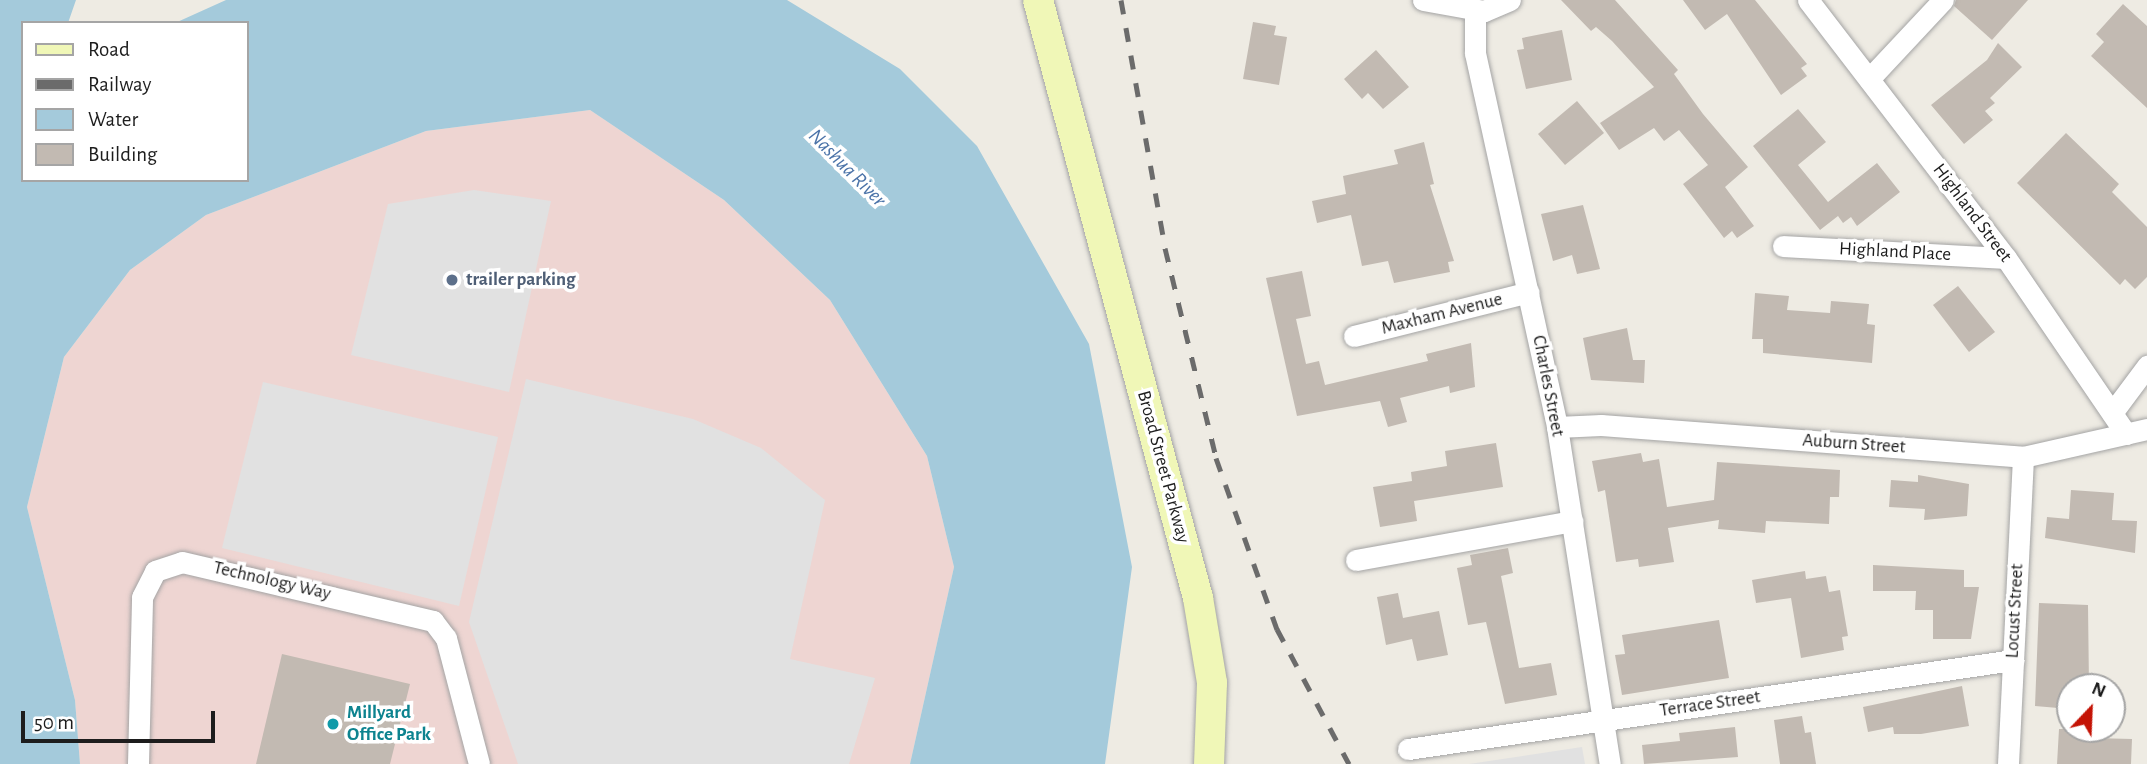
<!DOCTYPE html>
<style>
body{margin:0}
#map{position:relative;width:2147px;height:764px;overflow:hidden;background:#eeebe3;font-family:"Alegreya Sans",sans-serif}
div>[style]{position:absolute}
.commercial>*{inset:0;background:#eed5d2}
.parking>*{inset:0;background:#e1e1e1}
.water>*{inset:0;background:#a4cadb}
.building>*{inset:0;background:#c2bab2}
.roads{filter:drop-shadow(0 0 2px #a4a4a4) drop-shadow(0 0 2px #a4a4a4)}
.minor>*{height:21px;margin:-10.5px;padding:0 10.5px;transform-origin:10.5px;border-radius:10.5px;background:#fff}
.secondary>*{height:30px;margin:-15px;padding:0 15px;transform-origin:15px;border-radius:15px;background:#f0f7b7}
.rail>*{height:5px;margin-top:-2.5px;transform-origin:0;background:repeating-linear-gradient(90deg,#6b6b6b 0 14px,transparent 0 28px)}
.dots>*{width:19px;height:19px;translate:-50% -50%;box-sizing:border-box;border:4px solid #fff;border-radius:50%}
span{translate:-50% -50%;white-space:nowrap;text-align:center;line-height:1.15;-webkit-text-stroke:7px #fff;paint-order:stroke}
.street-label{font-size:19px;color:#1d1d1d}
.service-label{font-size:19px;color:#4e5e75;font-weight:700}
.left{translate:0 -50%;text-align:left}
.culture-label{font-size:19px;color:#0d838f;font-weight:700}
.water-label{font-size:21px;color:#4c74a9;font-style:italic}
.legend{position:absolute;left:21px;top:21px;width:228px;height:161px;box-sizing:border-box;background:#fff;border:2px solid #a5a5a5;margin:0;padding:9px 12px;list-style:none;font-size:21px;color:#1d1d1d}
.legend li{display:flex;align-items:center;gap:14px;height:35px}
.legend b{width:35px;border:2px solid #a5a5a5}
.north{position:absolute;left:2056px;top:673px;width:70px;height:70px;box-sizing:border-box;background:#fff;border:2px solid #a5a5a5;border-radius:50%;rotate:23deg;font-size:19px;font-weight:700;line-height:28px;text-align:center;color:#1d1d1d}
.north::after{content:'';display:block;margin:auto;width:24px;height:32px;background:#c41305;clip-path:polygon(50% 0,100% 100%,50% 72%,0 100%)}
.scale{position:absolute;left:21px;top:711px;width:194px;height:32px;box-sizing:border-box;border:4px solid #1d1d1d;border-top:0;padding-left:9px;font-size:21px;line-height:24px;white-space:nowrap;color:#1d1d1d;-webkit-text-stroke:5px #fff;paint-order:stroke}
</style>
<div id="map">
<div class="commercial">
<i style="clip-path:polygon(590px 110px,724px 200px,830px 300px,927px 456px,954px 567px,910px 764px,80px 764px,75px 700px,27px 507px,64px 357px,130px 270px,206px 215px,426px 131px)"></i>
</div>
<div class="parking">
<i style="clip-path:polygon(474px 190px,551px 201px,509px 392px,351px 355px,388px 204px)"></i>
<i style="clip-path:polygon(526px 379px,693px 419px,761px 448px,825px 500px,790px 659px,875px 678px,849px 764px,518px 764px,469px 622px)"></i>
<i style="clip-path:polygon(263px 382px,498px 437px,459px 606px,222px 548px)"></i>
<i style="clip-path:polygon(1582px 747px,1585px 764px,1469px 764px)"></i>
</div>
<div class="water">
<i style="clip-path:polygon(0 0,76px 0,68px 23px,23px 23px,23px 180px,247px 180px,247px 23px,175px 23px,226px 0,787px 0,900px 69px,977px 146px,1089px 344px,1132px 567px,1105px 764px,910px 764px,954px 567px,927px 456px,830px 300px,724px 200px,590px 110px,426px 131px,206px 215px,130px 270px,64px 357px,27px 507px,75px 700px,80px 764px,0 764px)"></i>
</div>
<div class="building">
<i style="clip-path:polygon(1561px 0,1615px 0,1678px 70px,1674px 74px,1703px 114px,1748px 167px,1725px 187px,1754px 226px,1737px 238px,1732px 231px,1724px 238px,1683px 184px,1708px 165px,1679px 130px,1664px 141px,1654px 128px,1619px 150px,1600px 123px,1654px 87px,1612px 41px,1596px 27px,1591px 31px)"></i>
<i style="clip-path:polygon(1683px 0,1755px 0,1807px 64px,1801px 68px,1807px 76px,1781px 95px,1727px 14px,1705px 30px)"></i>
<i style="clip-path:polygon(1956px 0,2028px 0,1992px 40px,1954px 6px)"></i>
<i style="clip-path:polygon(2123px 4px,2147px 26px,2147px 108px,2091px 56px,2104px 42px,2096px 34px)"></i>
<i style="clip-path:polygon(1253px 22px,1276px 26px,1274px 35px,1287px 37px,1279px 85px,1243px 79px)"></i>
<i style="clip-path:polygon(1562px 30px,1572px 80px,1526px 89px,1517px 50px,1524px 49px,1522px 38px)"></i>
<i style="clip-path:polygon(1998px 43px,2022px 67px,1990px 98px,1995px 103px,1985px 111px,1993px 120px,1964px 144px,1931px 105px,1987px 60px)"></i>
<i style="clip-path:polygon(1376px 50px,1409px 87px,1383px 109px,1368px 93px,1362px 99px,1344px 79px)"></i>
<i style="clip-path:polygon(1577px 101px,1604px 133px,1565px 165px,1538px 134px)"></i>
<i style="clip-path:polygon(1798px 109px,1826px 142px,1798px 165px,1828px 202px,1877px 163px,1900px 192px,1857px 226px,1851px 217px,1843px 223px,1838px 216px,1820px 230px,1753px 146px)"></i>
<i style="clip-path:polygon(2066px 133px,2119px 184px,2112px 192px,2147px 227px,2147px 277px,2135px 289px,2125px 279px,2120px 285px,2017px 183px)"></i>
<i style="clip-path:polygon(1424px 142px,1434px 184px,1430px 185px,1454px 261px,1448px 262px,1450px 272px,1394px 283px,1388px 261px,1362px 266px,1351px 215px,1317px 223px,1312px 201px,1346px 194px,1343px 176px,1398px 164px,1394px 150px)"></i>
<i style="clip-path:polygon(1583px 205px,1600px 269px,1577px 274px,1572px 255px,1553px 261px,1541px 214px)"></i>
<i style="clip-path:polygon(1302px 271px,1311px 316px,1296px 319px,1306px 364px,1319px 361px,1325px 385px,1428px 361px,1426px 354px,1471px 343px,1475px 387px,1450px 393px,1449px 386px,1400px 398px,1407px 422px,1388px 427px,1380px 401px,1297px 416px,1266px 278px)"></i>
<i style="clip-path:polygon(1958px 286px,1995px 332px,1969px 352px,1933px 305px)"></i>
<i style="clip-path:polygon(1755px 293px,1789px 296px,1787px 310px,1830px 313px,1831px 301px,1869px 304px,1867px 324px,1875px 325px,1872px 363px,1763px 353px,1763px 339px,1752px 339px)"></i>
<i style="clip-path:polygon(1627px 328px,1633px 360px,1645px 360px,1644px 383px,1591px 380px,1583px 338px)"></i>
<i style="clip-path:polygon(1496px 443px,1503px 487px,1414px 501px,1417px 521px,1380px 527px,1373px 487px,1412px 481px,1411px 472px,1447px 466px,1445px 451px)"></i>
<i style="clip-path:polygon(1641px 453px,1643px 462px,1659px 459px,1667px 507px,1714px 500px,1717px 462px,1840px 470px,1839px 497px,1830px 497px,1829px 524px,1766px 521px,1765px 533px,1718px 529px,1719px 520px,1668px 528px,1674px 562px,1639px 567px,1638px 559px,1616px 562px,1605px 490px,1598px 492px,1592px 461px)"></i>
<i style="clip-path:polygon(1918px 475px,1969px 484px,1967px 516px,1924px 520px,1925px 509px,1889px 507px,1891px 480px,1918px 482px)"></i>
<i style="clip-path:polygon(2071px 490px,2114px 493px,2112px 520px,2137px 521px,2135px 553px,2045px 538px,2047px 517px,2069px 519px)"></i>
<i style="clip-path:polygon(1508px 548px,1513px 573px,1501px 576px,1519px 668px,1551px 663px,1557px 695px,1505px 704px,1486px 622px,1468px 625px,1457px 568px,1472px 565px,1470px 555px)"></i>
<i style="clip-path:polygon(1873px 565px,1964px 570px,1964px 587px,1979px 587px,1971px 639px,1933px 639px,1933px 610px,1915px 610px,1916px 591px,1873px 591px)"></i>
<i style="clip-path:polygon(1805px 571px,1806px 579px,1826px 576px,1829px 592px,1840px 590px,1848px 636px,1842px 637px,1844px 650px,1801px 658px,1791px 598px,1756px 603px,1752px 580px)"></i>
<i style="clip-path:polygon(1398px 593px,1403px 618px,1439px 611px,1448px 655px,1417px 661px,1412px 639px,1386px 645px,1377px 597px)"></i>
<i style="clip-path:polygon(2039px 603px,2088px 605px,2089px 687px,2070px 687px,2070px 709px,2035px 706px)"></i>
<i style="clip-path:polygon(1719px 620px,1729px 678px,1622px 695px,1615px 655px,1625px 654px,1622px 635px)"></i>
<i style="clip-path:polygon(282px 654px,410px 684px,390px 764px,256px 764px)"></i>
<i style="clip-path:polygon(1962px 686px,1969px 726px,1921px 734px,1894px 734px,1893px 727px,1868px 732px,1863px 707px)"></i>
<i style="clip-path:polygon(1802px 716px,1805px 733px,1811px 732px,1816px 764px,1780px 764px,1774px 720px)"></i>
<i style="clip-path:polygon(1735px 727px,1738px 757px,1644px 764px,1642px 745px,1680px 741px,1679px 733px)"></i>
<i style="clip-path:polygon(2059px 729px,2094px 729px,2093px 738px,2132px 739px,2131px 764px,2057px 764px)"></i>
</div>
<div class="roads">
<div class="minor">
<i style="left:1423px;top:0;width:62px;rotate:10.2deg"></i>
<i style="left:1484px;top:11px;width:28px;rotate:-23deg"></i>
<i style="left:1808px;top:0;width:325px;rotate:52.5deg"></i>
<i style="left:2006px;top:258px;width:213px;rotate:55.7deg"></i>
<i style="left:1475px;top:11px;width:42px;rotate:90deg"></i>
<i style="left:1475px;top:53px;width:383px;rotate:77.6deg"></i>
<i style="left:1557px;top:427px;width:341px;rotate:81.1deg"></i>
<i style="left:1869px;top:79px;width:108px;rotate:-46.9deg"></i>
<i style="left:1783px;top:246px;width:223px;rotate:3.1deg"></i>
<i style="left:1354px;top:336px;width:180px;rotate:-14.1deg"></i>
<i style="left:2112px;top:413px;width:59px;rotate:-53.3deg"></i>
<i style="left:1557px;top:427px;width:44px;rotate:-2.6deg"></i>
<i style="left:1601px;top:425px;width:423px;rotate:4.3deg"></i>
<i style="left:2023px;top:457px;width:127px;rotate:-12.7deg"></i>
<i style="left:1356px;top:560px;width:220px;rotate:-10.2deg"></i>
<i style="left:1408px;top:749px;width:612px;rotate:-8.37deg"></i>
<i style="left:138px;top:764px;width:167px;rotate:-88.6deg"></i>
<i style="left:142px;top:597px;width:29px;rotate:-63deg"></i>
<i style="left:155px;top:571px;width:28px;rotate:-18deg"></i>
<i style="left:182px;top:562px;width:258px;rotate:13.2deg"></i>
<i style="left:433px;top:621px;width:21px;rotate:53deg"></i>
<i style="left:446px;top:638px;width:130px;rotate:75.3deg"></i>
<i style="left:2008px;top:764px;width:307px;rotate:-87.2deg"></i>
</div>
<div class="secondary">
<i style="left:1038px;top:0;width:619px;rotate:75.02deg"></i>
<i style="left:1198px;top:598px;width:86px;rotate:80.6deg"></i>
<i style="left:1212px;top:683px;width:81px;rotate:92.1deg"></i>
</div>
</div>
<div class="rail">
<i style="left:1121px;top:0;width:252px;rotate:79.9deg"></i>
<i style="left:1165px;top:248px;width:216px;rotate:76.3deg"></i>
<i style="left:1216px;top:458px;width:182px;rotate:70.4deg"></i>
<i style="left:1277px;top:629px;width:153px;rotate:61.9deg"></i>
</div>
<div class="dots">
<i style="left:452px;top:280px;background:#5c6f8a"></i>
<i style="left:333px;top:724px;background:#0f9aa8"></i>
</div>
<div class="street-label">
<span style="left:1972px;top:213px;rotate:53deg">Highland Street</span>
<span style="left:1895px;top:252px;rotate:3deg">Highland Place</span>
<span style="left:1442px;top:314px;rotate:-14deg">Maxham Avenue</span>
<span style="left:1548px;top:386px;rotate:79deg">Charles Street</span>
<span style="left:1854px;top:444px;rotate:4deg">Auburn Street</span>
<span style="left:1163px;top:467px;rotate:75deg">Broad Street Parkway</span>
<span style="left:272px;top:581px;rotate:13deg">Technology Way</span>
<span style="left:2015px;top:611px;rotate:-87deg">Locust Street</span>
<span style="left:1710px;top:704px;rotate:-8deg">Terrace Street</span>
</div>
<div class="service-label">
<span class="left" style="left:466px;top:280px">trailer parking</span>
</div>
<div class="culture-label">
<span class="left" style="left:347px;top:724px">Millyard<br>Office Park</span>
</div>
<div class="water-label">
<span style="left:847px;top:168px;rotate:45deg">Nashua River</span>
</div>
<ul class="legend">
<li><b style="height:9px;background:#f0f7b7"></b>Road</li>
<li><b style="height:9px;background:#6b6b6b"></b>Railway</li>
<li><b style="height:19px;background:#a4cadb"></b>Water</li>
<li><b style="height:19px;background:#c2bab2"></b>Building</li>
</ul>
<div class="north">N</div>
<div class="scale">50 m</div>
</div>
